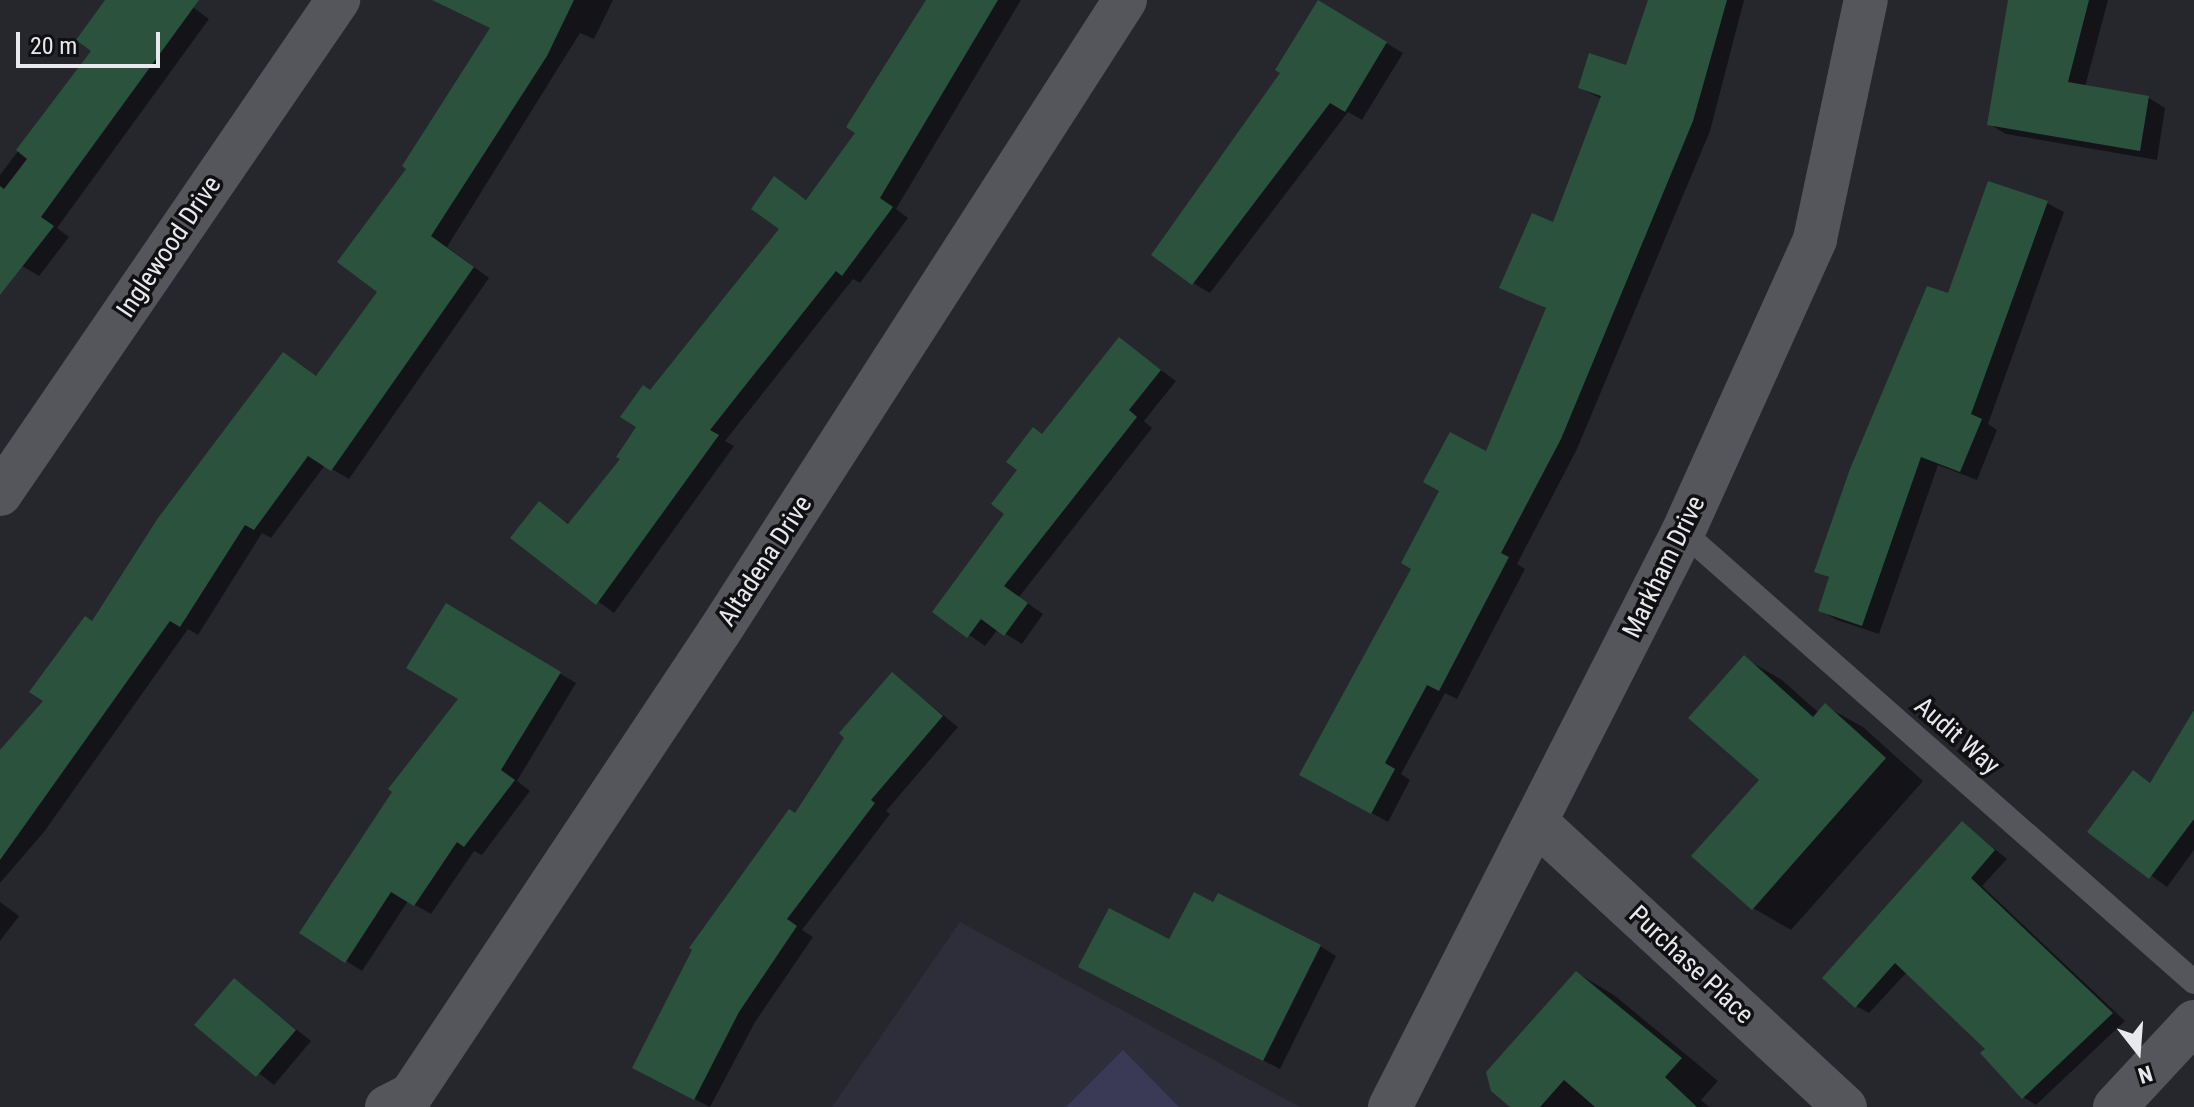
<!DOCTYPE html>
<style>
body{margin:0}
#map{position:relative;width:2194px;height:1107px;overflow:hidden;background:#26272d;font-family:"Roboto Condensed",sans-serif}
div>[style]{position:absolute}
.built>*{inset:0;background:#2d2e3a}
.green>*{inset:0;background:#3a3a56}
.shadow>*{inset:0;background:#0007}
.building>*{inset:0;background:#2a523d}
.service>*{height:24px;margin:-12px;padding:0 12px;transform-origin:12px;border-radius:12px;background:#55555c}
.minor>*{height:44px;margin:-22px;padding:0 22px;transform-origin:22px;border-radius:22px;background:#55555c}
span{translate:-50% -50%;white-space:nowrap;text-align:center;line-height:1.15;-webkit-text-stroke:7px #101013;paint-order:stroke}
.street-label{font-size:26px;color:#e9e9ed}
.north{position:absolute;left:2098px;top:1011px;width:80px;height:80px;-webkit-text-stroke:6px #101013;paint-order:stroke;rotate:163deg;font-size:22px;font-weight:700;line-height:32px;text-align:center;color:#e9e9ed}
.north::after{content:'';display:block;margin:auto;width:28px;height:36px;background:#e9e9ed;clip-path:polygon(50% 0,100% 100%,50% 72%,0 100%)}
.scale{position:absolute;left:16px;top:32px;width:144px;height:36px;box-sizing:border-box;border:4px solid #e9e9ed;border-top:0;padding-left:10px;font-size:24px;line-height:28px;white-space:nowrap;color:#e9e9ed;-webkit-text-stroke:6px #101013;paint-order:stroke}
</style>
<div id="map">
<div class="built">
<i style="clip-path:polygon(960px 922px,1300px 1107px,832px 1107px)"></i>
</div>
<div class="green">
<i style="clip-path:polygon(1123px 1050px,1179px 1107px,1066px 1107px)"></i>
</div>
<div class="shadow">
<i style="clip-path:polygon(108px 0,183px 0,209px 19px,57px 228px,69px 237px,39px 276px,17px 263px,0 285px,0 175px,94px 51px)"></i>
<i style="clip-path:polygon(494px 0,613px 0,594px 39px,580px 33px,447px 247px,489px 278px,349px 479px,325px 465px,271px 538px,262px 533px,198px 635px,188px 629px,44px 832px,0 883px,0 753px,46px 701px,93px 623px,317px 377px,380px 291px,409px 168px,492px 28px)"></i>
<i style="clip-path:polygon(929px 0,1021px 0,896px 209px,908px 218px,860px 283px,853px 279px,725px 441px,734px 446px,614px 613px,513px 538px,539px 504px,571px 525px,622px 459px,651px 392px,782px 229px,775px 179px,808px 201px,858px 132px)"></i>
<i style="clip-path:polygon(1650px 0,1744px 0,1710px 131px,1577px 449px,1517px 564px,1525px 569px,1457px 699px,1445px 693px,1401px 774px,1410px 780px,1388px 822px,1318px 784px,1487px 454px,1548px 309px,1502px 287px,1554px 224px,1602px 99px,1580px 88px,1628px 68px)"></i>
<i style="clip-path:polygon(2020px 0,2108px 0,2085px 87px,2149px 98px,2165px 108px,2157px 160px,2006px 134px,1989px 124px)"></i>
<i style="clip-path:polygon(1318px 3px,1403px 53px,1362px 120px,1348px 112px,1210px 293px,1193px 283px)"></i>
<i style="clip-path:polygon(2047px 203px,2064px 212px,1988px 424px,1997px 430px,1977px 480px,1938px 465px,1879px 634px,1837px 620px,1820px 610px,1831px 579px,1816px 571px,1950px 296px)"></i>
<i style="clip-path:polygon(1120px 340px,1176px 381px,1144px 421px,1152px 428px,1019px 597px,1043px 614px,1022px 644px,998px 629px,985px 646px,935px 611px,1006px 513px,1034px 429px,1044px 435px)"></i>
<i style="clip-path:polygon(446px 606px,576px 683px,517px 781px,530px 791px,482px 855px,474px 851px,431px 914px,408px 901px,362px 971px,346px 961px,461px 698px)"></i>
<i style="clip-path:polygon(1744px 658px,1782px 680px,1819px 713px,1825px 706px,1863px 727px,1923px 781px,1791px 930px,1753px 908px,1761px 779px)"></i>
<i style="clip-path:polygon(893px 675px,958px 727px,886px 811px,890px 814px,802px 930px,813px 937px,755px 1022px,710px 1107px,652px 1077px,796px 816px)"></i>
<i style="clip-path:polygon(2194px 712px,2194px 850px,2167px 887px,2089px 831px,2133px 773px,2152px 784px)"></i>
<i style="clip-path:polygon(1963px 823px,2007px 859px,1982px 886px,2125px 1021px,2036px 1105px,2023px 1097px,1988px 1049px,1907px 972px,1869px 1013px,1856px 1006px)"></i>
<i style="clip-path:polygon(0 902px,19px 916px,0 941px)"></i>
<i style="clip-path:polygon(1170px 941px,1320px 946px,1336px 956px,1280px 1069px,1097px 975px)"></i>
<i style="clip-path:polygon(1577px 973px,1614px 995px,1718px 1081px,1701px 1100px,1709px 1107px,1513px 1107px)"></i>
<i style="clip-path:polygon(235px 981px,311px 1041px,274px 1085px,197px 1025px)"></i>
</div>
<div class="building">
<i style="clip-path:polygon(105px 0,199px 0,41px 217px,54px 226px,0 295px,0 186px,4px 189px,27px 159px,16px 150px,91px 51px,76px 40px)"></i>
<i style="clip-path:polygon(432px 0,574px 0,547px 56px,431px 236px,474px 267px,331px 471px,308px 456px,254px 530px,245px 525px,180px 627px,170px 621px,0 860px,0 750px,43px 701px,29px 692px,85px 616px,92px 621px,158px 518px,283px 352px,316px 376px,377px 292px,337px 262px,406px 169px,402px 166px,490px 28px)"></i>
<i style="clip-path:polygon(926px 0,998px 0,880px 198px,893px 207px,842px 276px,836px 271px,710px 430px,719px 435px,596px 605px,510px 538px,539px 501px,568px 524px,620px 459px,616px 457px,636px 427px,620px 417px,643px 385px,650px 390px,779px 229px,751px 209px,774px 176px,806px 200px,855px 133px,846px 127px)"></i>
<i style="clip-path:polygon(1318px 0,1387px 42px,1345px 112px,1330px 103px,1192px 285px,1151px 255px,1280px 73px,1275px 70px)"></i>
<i style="clip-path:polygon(1648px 0,1727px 0,1693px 121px,1561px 439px,1501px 553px,1509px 557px,1439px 691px,1427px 685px,1385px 763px,1395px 769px,1371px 814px,1299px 775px,1411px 569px,1401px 563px,1439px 491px,1423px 482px,1450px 432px,1486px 451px,1546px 308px,1499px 288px,1532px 213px,1553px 222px,1601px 96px,1578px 88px,1589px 53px,1626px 65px)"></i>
<i style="clip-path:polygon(2008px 0,2089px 0,2068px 82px,2149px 96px,2140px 151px,1987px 125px)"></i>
<i style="clip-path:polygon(1988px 181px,2048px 201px,1971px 414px,1982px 419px,1960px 472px,1921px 457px,1862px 626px,1818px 611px,1829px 577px,1814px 572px,1850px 469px,1927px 286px,1948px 293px)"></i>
<i style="clip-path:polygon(1119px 337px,1161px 370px,1129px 410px,1137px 417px,1004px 586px,1028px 603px,1004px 636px,981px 619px,967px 638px,932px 612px,1004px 514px,991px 504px,1017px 470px,1006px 462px,1033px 427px,1042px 434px)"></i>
<i style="clip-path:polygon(446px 603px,561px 672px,501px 770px,515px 780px,464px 847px,457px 842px,414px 906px,391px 892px,345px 963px,299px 933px,392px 792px,388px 789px,458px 699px,406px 668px)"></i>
<i style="clip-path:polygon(1744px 655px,1813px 717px,1825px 703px,1886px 758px,1752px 910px,1691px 856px,1759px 780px,1688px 718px)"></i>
<i style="clip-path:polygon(892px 672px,943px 716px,871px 800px,875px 803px,787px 919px,797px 926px,739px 1012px,694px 1100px,632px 1068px,692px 950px,689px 948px,789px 809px,795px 813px,844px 738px,839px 733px)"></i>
<i style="clip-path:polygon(2194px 710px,2194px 819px,2149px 879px,2087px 832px,2133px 770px,2150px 783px)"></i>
<i style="clip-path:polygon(1962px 821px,1995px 850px,1971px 878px,2113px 1013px,2022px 1099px,1980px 1053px,1985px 1049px,1895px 963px,1855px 1008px,1822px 978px)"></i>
<i style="clip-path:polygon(1194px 892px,1213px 902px,1218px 893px,1321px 945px,1263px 1061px,1078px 967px,1109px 908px,1169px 939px)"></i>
<i style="clip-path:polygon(1576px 971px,1682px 1058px,1665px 1077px,1697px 1107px,1595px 1107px,1564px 1080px,1540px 1107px,1510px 1107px,1491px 1091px,1486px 1072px)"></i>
<i style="clip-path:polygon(234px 978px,296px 1030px,256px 1077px,194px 1025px)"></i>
</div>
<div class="service">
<i style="left:1683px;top:532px;width:681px;rotate:41.37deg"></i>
</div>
<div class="minor">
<i style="left:0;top:494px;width:599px;rotate:-55.62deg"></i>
<i style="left:1537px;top:823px;width:419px;rotate:42.7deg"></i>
<i style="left:387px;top:1107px;width:27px;rotate:-27deg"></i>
<i style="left:411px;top:1095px;width:556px;rotate:-56.37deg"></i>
<i style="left:719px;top:632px;width:751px;rotate:-57.28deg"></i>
<i style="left:1390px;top:1107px;width:645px;rotate:-63deg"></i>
<i style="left:1683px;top:532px;width:321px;rotate:-65.7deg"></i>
<i style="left:1815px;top:239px;width:244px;rotate:-78deg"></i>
<i style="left:2115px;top:1107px;width:116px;rotate:-47.1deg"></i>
</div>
<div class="street-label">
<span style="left:169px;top:247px;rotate:-56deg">Inglewood Drive</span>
<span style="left:765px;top:561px;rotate:-57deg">Altadena Drive</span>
<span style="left:1664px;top:567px;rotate:-64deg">Markham Drive</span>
<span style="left:1957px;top:736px;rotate:41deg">Audit Way</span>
<span style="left:1691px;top:965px;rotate:43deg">Purchase Place</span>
</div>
<div class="north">N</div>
<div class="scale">20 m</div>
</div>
